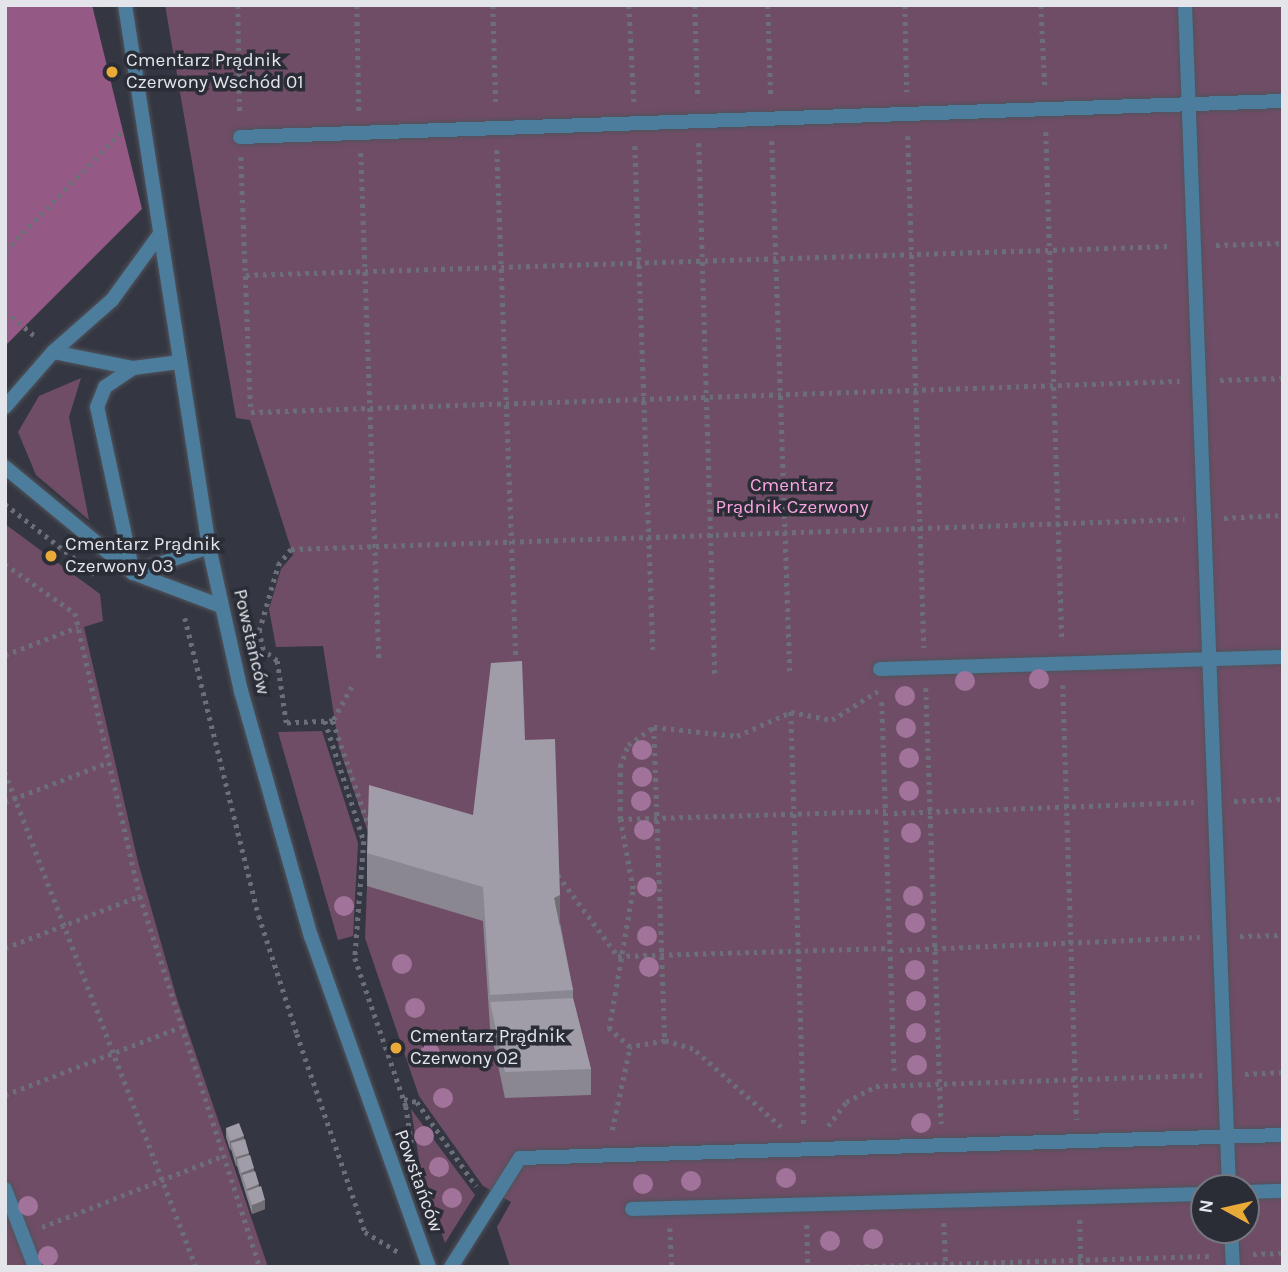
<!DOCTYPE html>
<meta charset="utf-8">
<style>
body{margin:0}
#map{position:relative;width:1288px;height:1272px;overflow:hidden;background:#343741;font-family:Karla,sans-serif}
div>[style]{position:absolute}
.green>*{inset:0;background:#704d66}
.forest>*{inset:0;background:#955985}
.path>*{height:4.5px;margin-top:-2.25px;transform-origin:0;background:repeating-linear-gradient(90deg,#6c6f78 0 3.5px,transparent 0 8.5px)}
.roads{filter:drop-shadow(0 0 2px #50535c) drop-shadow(0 0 2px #50535c)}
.service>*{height:14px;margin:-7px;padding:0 7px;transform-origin:7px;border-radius:7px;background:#4d7d9c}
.pedestrian>*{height:14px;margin:-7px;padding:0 7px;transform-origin:7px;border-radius:7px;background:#4d7d9c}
.tertiary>*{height:14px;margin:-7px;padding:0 7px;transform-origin:7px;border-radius:7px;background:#4d7d9c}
.trees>*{width:20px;height:20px;margin:-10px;border-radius:50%;background:#a1739a}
.wall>*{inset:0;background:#8a8790}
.shaded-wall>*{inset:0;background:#716e76}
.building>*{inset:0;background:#a19da8}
.dots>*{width:19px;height:19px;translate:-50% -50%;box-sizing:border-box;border:4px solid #2a2d36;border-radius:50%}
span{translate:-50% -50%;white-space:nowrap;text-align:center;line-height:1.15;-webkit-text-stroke:7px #2a2d36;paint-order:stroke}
.poi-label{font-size:19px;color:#e3e5eb}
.left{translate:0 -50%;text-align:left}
.park-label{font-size:19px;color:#fba4e2}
.street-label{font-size:19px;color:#e3e5eb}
.frame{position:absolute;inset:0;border:7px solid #e3e5eb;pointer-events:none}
.north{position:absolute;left:1190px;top:1174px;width:70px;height:70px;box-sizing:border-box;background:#2a2d36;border:2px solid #74777e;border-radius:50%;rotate:278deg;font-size:19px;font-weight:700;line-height:28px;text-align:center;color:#e3e5eb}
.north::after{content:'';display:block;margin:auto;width:24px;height:32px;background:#eaaa38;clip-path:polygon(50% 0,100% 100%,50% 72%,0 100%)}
</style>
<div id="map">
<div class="green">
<i style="clip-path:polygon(evenodd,165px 5px,1283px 5px,1283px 1267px,510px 1267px,497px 1227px,511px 1202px,483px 1186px,419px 1096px,365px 938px,369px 835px,339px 747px,323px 646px,276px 647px,269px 609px,281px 569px,293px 555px,250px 420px,236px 418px,165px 5px,1204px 1188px,1246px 1188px,1246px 1230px,1204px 1230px,1204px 1188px)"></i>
<i style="clip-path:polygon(81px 378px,69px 417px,89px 520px,36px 475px,18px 432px,39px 396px)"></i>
<i style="clip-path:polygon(5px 524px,100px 594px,103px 621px,84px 627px,138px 862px,177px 999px,268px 1267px,5px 1267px)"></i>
<i style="clip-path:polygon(322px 731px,358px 843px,353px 936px,338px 940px,278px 732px)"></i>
<i style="clip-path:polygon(411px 1109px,475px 1195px,445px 1243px,421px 1172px)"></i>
</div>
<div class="forest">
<i style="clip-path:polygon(5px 5px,92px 5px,142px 209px,5px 346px)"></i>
</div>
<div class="path">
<i style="left:238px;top:5px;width:111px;rotate:89deg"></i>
<i style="left:357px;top:5px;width:108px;rotate:88.9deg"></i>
<i style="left:493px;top:5px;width:101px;rotate:88.3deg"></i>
<i style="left:629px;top:5px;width:97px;rotate:87deg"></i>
<i style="left:695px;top:5px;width:94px;rotate:88.2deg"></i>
<i style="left:768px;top:5px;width:93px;rotate:88.2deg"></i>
<i style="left:905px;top:5px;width:87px;rotate:88.7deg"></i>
<i style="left:1041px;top:5px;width:83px;rotate:87.2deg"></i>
<i style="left:1046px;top:132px;width:509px;rotate:88.2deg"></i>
<i style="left:908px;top:136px;width:512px;rotate:88.21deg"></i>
<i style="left:772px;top:141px;width:531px;rotate:88.06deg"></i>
<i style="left:699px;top:143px;width:532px;rotate:88.28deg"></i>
<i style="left:635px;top:146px;width:504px;rotate:87.95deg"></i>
<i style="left:497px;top:150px;width:506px;rotate:87.85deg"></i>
<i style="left:361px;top:153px;width:506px;rotate:87.96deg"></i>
<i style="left:241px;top:157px;width:255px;rotate:87.8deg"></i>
<i style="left:251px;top:412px;width:929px;rotate:-1.91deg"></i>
<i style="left:1216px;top:245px;width:67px;rotate:-1.7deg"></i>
<i style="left:5px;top:251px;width:169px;rotate:-45.7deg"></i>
<i style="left:246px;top:275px;width:926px;rotate:-1.79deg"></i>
<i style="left:5px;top:311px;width:40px;rotate:40deg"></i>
<i style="left:1220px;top:380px;width:63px;rotate:-1.8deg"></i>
<i style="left:5px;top:504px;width:118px;rotate:38.1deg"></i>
<i style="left:1224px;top:518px;width:59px;rotate:-2.9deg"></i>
<i style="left:5px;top:564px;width:85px;rotate:35deg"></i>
<i style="left:75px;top:613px;width:290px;rotate:77.1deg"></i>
<i style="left:140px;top:896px;width:390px;rotate:72.1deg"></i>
<i style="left:185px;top:618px;width:307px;rotate:76.1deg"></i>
<i style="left:259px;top:916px;width:124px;rotate:72.1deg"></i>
<i style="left:297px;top:1034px;width:209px;rotate:71deg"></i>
<i style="left:365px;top:1232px;width:39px;rotate:31deg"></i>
<i style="left:5px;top:655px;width:78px;rotate:-21deg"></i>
<i style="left:1063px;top:685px;width:435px;rotate:88.2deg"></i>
<i style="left:352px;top:687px;width:39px;rotate:119deg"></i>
<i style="left:333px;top:721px;width:111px;rotate:71.1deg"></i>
<i style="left:926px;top:688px;width:436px;rotate:88deg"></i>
<i style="left:882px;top:702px;width:371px;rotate:88.1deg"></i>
<i style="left:791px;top:712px;width:416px;rotate:88.2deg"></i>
<i style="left:325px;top:721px;width:126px;rotate:72deg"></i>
<i style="left:364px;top:841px;width:117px;rotate:94.4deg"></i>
<i style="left:355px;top:958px;width:157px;rotate:71deg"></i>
<i style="left:406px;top:1106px;width:40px;rotate:81.5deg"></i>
<i style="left:333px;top:721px;width:47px;rotate:177.6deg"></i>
<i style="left:286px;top:723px;width:63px;rotate:-98.3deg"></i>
<i style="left:277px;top:661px;width:18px;rotate:-142deg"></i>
<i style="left:263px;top:650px;width:19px;rotate:-102deg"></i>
<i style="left:259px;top:631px;width:69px;rotate:-73.9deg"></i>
<i style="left:278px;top:565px;width:21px;rotate:-51deg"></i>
<i style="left:291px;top:549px;width:894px;rotate:-1.92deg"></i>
<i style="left:654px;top:727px;width:314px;rotate:88deg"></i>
<i style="left:5px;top:772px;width:531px;rotate:68.9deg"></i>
<i style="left:1234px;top:801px;width:49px;rotate:-2.3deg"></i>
<i style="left:5px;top:802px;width:111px;rotate:-21deg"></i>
<i style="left:894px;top:813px;width:300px;rotate:-2.1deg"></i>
<i style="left:620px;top:819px;width:266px;rotate:-1.7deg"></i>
<i style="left:558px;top:875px;width:99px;rotate:53.6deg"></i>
<i style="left:1240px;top:936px;width:43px;rotate:-1.3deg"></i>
<i style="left:5px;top:948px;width:145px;rotate:-21.1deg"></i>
<i style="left:900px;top:950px;width:300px;rotate:-2.5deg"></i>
<i style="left:618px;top:956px;width:272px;rotate:-1.7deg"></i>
<i style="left:1245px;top:1074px;width:38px;rotate:-3deg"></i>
<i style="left:5px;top:1095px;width:188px;rotate:-21.2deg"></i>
<i style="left:404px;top:1099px;width:13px;rotate:13deg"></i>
<i style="left:417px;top:1102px;width:103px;rotate:54.9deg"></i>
<i style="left:828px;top:1126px;width:30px;rotate:-53deg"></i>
<i style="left:846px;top:1102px;width:34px;rotate:-28deg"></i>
<i style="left:876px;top:1086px;width:329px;rotate:-1.9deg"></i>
<i style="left:781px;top:1127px;width:118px;rotate:-138.4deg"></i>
<i style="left:693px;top:1049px;width:29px;rotate:-164deg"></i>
<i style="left:665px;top:1041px;width:36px;rotate:170deg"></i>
<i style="left:630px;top:1047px;width:28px;rotate:-139deg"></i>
<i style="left:609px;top:1029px;width:142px;rotate:-80.3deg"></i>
<i style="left:633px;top:889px;width:71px;rotate:-100.5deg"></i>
<i style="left:620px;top:819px;width:52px;rotate:-90deg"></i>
<i style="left:620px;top:767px;width:23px;rotate:-70deg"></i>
<i style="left:628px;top:745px;width:32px;rotate:-35deg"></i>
<i style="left:654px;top:727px;width:83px;rotate:6.2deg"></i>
<i style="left:737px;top:736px;width:59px;rotate:-24deg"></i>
<i style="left:791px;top:712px;width:42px;rotate:11deg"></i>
<i style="left:832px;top:720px;width:54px;rotate:-32.2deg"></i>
<i style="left:612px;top:1130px;width:85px;rotate:-77.8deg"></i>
<i style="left:1080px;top:1220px;width:47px;rotate:88.8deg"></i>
<i style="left:944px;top:1223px;width:44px;rotate:87.4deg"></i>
<i style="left:807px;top:1225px;width:42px;rotate:88.6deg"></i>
<i style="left:42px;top:1227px;width:194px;rotate:-21.4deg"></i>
<i style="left:670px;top:1228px;width:39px;rotate:87deg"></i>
<i style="left:1253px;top:1254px;width:30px;rotate:-2deg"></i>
<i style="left:840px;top:1267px;width:369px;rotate:-1.7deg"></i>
</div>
<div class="roads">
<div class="service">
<i style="left:53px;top:352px;width:82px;rotate:11.3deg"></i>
<i style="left:133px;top:368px;width:46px;rotate:-7.4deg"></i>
<i style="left:5px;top:407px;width:73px;rotate:-48.9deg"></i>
<i style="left:53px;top:352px;width:79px;rotate:-41.4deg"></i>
<i style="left:112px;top:300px;width:82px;rotate:-54deg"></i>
<i style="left:5px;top:467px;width:166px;rotate:39.6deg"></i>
<i style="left:133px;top:573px;width:94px;rotate:20.6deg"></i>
<i style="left:133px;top:573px;width:170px;rotate:-102.2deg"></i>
<i style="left:97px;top:407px;width:22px;rotate:-68deg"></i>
<i style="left:105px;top:387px;width:34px;rotate:-34deg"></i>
<i style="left:133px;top:573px;width:80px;rotate:-18.9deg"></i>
<i style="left:5px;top:1189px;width:84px;rotate:69deg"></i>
</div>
<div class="pedestrian">
<i style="left:1185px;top:5px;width:1184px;rotate:87.87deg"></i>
<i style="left:240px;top:137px;width:1044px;rotate:-1.98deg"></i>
<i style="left:880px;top:669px;width:403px;rotate:-1.7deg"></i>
<i style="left:1246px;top:1192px;width:37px;rotate:-2deg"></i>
<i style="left:632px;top:1209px;width:572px;rotate:-1.5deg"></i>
<i style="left:1231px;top:1230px;width:37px;rotate:87deg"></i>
<i style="left:451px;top:1267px;width:129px;rotate:-57.7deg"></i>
<i style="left:520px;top:1158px;width:763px;rotate:-1.73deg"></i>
</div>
<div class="tertiary">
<i style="left:125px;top:5px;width:548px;rotate:81.19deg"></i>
<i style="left:209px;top:547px;width:148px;rotate:77.5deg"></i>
<i style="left:241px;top:691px;width:255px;rotate:74.1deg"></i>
<i style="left:311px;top:936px;width:351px;rotate:70.4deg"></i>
</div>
</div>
<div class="trees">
<i style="left:1039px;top:679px"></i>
<i style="left:965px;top:681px"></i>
<i style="left:905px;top:696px"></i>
<i style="left:906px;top:728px"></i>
<i style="left:642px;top:750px"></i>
<i style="left:909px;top:758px"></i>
<i style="left:642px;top:777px"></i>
<i style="left:909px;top:791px"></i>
<i style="left:641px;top:801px"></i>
<i style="left:644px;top:830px"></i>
<i style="left:911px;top:833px"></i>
<i style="left:647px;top:887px"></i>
<i style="left:913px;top:896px"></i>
<i style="left:344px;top:906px"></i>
<i style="left:915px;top:923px"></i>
<i style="left:647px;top:936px"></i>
<i style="left:402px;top:964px"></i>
<i style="left:649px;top:967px"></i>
<i style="left:915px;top:970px"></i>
<i style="left:916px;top:1001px"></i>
<i style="left:415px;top:1008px"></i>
<i style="left:916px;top:1033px"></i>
<i style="left:430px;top:1053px"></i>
<i style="left:917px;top:1065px"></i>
<i style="left:443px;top:1098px"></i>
<i style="left:921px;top:1123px"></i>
<i style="left:424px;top:1136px"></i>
<i style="left:439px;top:1167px"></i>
<i style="left:786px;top:1178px"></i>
<i style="left:691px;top:1181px"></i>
<i style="left:643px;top:1184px"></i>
<i style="left:452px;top:1198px"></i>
<i style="left:28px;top:1206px"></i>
<i style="left:873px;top:1239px"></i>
<i style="left:830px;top:1241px"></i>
<i style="left:48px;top:1256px"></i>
</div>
<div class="wall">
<i style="clip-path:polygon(525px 740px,573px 990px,573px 998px,591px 1069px,591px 1095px,505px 1098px,490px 1028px,483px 921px,367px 886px,367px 853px,473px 815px)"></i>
<i style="clip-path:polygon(226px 1128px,244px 1139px,265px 1209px,252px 1214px,237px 1166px,236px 1166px,231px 1149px,230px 1150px,226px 1137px)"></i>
</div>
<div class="shaded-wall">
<i style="clip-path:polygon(560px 895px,560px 929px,554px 898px)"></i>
<i style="clip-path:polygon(244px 1136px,244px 1145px,231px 1143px,231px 1149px,230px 1150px,230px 1141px)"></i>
<i style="clip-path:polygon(249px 1153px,249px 1162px,237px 1159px,237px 1166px,236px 1166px,236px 1157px)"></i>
<i style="clip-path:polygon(254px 1168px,254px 1177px,242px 1175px,241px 1182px,241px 1173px)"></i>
<i style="clip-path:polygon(259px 1184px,259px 1193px,247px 1191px,247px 1198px,247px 1189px)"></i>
<i style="clip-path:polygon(265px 1200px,265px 1209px,252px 1214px,252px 1205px)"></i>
</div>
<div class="building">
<i style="clip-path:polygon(522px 661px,525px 740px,555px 739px,560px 895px,554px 898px,573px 990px,490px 995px,483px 887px,367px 853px,369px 785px,473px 815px,491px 663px)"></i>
<i style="clip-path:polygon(573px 998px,591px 1069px,505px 1072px,490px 1002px)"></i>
<i style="clip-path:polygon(239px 1123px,244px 1136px,230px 1141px,226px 1128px)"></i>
<i style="clip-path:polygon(245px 1139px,249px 1153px,236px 1157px,231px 1143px)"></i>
<i style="clip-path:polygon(250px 1155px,254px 1168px,241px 1173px,237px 1159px)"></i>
<i style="clip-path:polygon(255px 1171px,259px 1184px,247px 1189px,242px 1175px)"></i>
<i style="clip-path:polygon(261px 1186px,265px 1200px,252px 1205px,247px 1191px)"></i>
</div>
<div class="dots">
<i style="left:112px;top:72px;background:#eaaa38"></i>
<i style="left:51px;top:556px;background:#eaaa38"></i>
<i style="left:396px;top:1048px;background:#eaaa38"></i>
</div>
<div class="poi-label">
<span class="left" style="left:126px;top:72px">Cmentarz Prądnik<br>Czerwony Wschód 01</span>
<span class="left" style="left:65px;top:556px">Cmentarz Prądnik<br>Czerwony 03</span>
<span class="left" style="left:410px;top:1048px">Cmentarz Prądnik<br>Czerwony 02</span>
</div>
<div class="park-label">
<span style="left:792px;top:497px">Cmentarz<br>Prądnik Czerwony</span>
</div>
<div class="street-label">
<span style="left:251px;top:642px;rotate:77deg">Powstańców</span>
<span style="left:418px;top:1181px;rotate:70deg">Powstańców</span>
</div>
<div class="frame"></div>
<div class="north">N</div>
</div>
